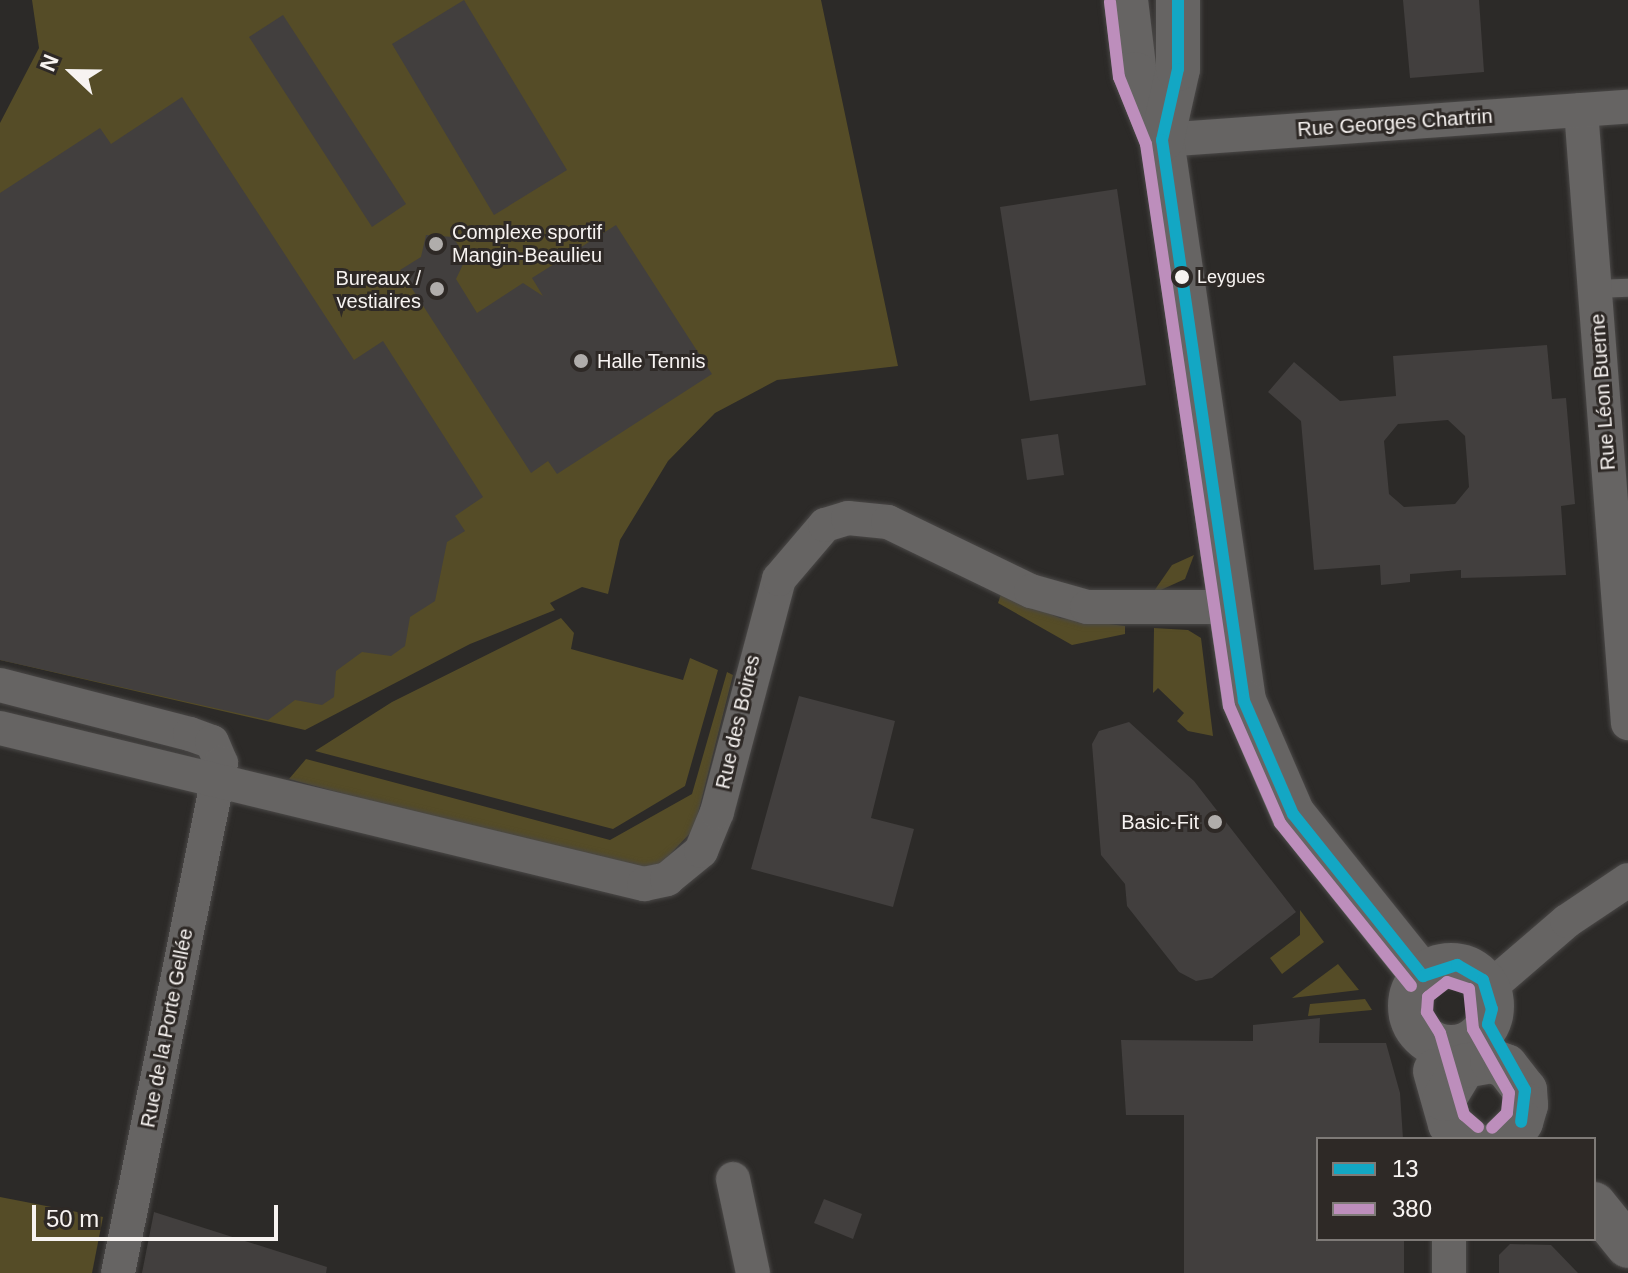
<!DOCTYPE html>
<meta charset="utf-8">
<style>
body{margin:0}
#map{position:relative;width:1628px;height:1273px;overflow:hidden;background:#2c2a28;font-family:Helvetica,sans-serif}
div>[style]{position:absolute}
.green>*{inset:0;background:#554c27}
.building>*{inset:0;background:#423f3e}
.roads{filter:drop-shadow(0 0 2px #4a4847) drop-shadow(0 0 2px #4a4847)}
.service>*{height:18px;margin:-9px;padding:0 9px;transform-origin:9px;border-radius:9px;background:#666463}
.minor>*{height:34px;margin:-17px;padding:0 17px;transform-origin:17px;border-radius:17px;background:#666463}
.tertiary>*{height:44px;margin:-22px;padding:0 22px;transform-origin:22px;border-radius:22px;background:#666463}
.tertiary>.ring{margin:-22px;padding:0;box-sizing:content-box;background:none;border:44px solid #666463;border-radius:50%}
.bus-1>*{height:12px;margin:-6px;padding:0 6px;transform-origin:6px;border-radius:6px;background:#13a7c4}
.bus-2>*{height:12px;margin:-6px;padding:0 6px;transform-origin:6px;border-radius:6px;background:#bd8ebc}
.dots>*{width:22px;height:22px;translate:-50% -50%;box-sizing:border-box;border:4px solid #2e2926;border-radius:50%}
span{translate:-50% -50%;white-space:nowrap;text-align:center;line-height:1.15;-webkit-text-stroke:6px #2e2926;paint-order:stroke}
.bus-label{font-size:18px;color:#f7f3f1}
.left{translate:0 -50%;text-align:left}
.street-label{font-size:20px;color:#f7f3f1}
.poi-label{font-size:20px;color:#f7f3f1}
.right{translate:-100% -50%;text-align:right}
.legend{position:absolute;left:1316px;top:1137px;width:280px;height:104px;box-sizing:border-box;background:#2e2926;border:2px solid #7e7a77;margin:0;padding:10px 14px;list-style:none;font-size:24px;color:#f7f3f1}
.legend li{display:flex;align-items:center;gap:16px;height:40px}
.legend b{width:40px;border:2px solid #7e7a77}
.north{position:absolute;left:32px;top:32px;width:80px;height:80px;-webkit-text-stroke:6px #2e2926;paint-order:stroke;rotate:292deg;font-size:22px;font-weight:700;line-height:32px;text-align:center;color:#f7f3f1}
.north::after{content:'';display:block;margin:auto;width:28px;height:36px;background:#f7f3f1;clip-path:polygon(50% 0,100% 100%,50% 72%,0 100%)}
.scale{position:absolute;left:32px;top:1205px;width:246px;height:36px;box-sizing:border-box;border:4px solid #f7f3f1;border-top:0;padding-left:10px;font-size:24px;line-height:28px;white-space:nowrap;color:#f7f3f1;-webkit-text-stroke:6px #2e2926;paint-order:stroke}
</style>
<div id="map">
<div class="green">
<i style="clip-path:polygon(32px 0,821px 0,898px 366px,777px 380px,715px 413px,668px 461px,620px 540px,608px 594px,582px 587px,550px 603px,555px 610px,470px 644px,305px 730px,0 660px,0 123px,39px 48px)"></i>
<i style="clip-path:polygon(1194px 555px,1185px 579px,1152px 594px,1172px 565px)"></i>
<i style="clip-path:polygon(1001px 594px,1060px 618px,1125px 626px,1125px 634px,1072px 645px,998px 603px)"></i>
<i style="clip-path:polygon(561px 618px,574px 633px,571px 649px,683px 680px,690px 658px,718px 670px,685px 786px,613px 829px,315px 751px,392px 702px)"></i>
<i style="clip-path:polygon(1154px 628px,1188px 630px,1201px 638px,1213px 736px,1188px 731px,1177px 721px,1184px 713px,1158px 688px,1153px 693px)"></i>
<i style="clip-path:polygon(727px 672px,733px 675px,694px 829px,660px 865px,626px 870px,289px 779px,306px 759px,610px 840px,692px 794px)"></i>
<i style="clip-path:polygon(1300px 910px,1324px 942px,1282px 974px,1270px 958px,1300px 935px)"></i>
<i style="clip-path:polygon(1338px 964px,1359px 990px,1292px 998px)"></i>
<i style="clip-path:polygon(1365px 999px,1372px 1010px,1308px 1016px,1310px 1004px)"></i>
<i style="clip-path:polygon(0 1197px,103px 1217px,92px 1273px,0 1273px)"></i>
</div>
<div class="building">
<i style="clip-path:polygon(464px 0,567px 170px,494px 215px,392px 44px)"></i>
<i style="clip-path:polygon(1403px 0,1479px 0,1484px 72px,1410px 78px)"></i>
<i style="clip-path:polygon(283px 15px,406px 204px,372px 227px,249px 37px)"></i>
<i style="clip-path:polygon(182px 97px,354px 360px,383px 341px,483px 497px,455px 516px,465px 531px,447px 542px,435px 601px,410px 617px,405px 646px,391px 656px,362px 652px,336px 671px,334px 697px,322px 705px,295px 700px,268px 720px,0 660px,0 193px,100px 128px,111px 144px)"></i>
<i style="clip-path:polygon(1117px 189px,1146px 385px,1030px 401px,1000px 207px)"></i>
<i style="clip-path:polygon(616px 225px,712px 374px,557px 474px,548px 461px,531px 473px,400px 270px,421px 257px,426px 235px,453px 237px,466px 258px,456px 279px,477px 313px,523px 283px,543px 296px,532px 278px)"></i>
<i style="clip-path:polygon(evenodd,1547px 345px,1552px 399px,1566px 398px,1575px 504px,1561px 506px,1566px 575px,1461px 578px,1461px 570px,1410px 574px,1410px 582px,1381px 585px,1380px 565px,1314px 570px,1301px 421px,1268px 392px,1294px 362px,1340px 401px,1396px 396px,1393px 356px,1547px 345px,1448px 420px,1465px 436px,1469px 487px,1455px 504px,1404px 507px,1389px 494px,1384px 441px,1398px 424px,1448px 420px)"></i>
<i style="clip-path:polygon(1058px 434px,1064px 475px,1027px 480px,1021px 439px)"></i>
<i style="clip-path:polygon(799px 696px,895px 721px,871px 818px,914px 829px,893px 907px,751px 869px)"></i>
<i style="clip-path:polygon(1129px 722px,1194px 781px,1296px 912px,1212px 978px,1196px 981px,1179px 972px,1127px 906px,1125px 884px,1101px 855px,1092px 744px,1099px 731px)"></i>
<i style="clip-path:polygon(1320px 1018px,1319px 1043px,1386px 1043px,1400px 1093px,1403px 1139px,1318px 1139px,1318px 1239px,1404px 1239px,1404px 1273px,1184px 1273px,1184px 1115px,1126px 1115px,1121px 1040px,1253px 1041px,1253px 1025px)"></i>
<i style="clip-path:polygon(824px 1199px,862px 1214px,853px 1239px,814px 1223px)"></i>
<i style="clip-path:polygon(154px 1212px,327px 1267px,326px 1273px,142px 1273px)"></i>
<i style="clip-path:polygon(1510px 1244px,1551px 1245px,1578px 1273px,1499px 1273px,1499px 1255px)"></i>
</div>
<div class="roads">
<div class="service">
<i style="left:1595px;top:289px;width:33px;rotate:-2deg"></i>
</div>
<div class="minor">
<i style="left:1581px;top:110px;width:615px;rotate:85.62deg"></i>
<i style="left:1162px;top:140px;width:467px;rotate:-4.1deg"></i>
<i style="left:0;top:685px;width:196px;rotate:14.5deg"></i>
<i style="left:190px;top:734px;width:23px;rotate:20deg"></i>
<i style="left:212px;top:742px;width:23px;rotate:67deg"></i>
<i style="left:221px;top:763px;width:520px;rotate:101.42deg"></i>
<i style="left:0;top:728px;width:663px;rotate:13.62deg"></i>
<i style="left:644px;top:884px;width:24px;rotate:-12deg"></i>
<i style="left:667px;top:879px;width:44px;rotate:-39.5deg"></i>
<i style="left:701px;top:851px;width:42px;rotate:-67.7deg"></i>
<i style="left:717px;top:812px;width:241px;rotate:-75.1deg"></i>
<i style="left:779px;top:579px;width:71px;rotate:-49.6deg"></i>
<i style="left:825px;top:525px;width:24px;rotate:-17deg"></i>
<i style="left:848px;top:518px;width:40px;rotate:5.7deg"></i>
<i style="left:888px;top:522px;width:159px;rotate:25.8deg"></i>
<i style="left:1031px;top:591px;width:58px;rotate:15.9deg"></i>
<i style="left:1087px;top:607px;width:139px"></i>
<i style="left:1488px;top:989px;width:104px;rotate:-40.7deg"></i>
<i style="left:1567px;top:921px;width:73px;rotate:-33.9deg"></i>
<i style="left:733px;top:1179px;width:96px;rotate:78deg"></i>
<i style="left:1449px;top:1273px;width:34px;rotate:-90deg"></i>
</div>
<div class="tertiary">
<i style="left:1126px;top:0;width:75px;rotate:83.1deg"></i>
<i style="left:1135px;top:74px;width:71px;rotate:67.8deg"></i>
<i style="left:1162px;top:140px;width:567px;rotate:81.68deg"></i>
<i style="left:1244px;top:701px;width:123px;rotate:66.6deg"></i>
<i style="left:1293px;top:814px;width:208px;rotate:51.3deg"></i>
<i style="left:1162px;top:140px;width:73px;rotate:-77.3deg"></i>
<i style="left:1178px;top:69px;width:69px;rotate:-90deg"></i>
<i class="ring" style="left:1410px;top:965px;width:38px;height:38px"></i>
<i style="left:1435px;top:1071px;width:55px;rotate:74.2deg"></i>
<i style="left:1450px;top:1124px;width:23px;rotate:40deg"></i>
<i style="left:1444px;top:1099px;width:39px;rotate:-59deg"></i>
<i style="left:1464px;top:1066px;width:28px;rotate:-10deg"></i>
<i style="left:1492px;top:1061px;width:15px;rotate:20deg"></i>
<i style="left:1506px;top:1066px;width:31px;rotate:52deg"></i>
<i style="left:1525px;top:1090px;width:15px;rotate:86deg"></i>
<i style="left:1526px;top:1105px;width:18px;rotate:106deg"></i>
<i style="left:1521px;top:1122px;width:25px;rotate:137deg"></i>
<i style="left:1594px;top:1204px;width:54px;rotate:51deg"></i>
</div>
</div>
<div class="bus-1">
<i style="left:1178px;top:0;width:69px;rotate:90deg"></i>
<i style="left:1178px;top:69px;width:73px;rotate:102.7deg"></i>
<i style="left:1162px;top:140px;width:567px;rotate:81.68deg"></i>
<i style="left:1244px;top:701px;width:123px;rotate:66.6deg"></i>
<i style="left:1293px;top:814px;width:208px;rotate:51.3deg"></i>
<i style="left:1423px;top:976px;width:36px;rotate:-18deg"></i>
<i style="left:1457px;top:965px;width:30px;rotate:30deg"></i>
<i style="left:1483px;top:980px;width:30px;rotate:73deg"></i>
<i style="left:1492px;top:1009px;width:16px;rotate:105deg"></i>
<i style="left:1488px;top:1024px;width:76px;rotate:60.7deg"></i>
<i style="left:1525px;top:1090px;width:32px;rotate:97deg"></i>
</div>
<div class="bus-2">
<i style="left:1110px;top:2px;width:76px;rotate:83.2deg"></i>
<i style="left:1119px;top:77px;width:72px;rotate:68.1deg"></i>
<i style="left:1146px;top:144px;width:568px;rotate:81.6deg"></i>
<i style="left:1229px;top:706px;width:128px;rotate:66.4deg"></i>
<i style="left:1280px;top:823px;width:209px;rotate:51.2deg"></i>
<i style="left:1478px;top:1127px;width:18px;rotate:-139deg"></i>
<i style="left:1464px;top:1115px;width:85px;rotate:-106.3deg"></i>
<i style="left:1440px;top:1033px;width:25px;rotate:-122deg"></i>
<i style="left:1427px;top:1012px;width:15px;rotate:-86deg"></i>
<i style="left:1428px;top:997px;width:24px;rotate:-38deg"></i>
<i style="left:1447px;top:982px;width:23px;rotate:18deg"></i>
<i style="left:1469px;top:989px;width:40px;rotate:84.3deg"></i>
<i style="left:1473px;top:1029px;width:73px;rotate:60.6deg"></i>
<i style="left:1509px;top:1093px;width:20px;rotate:96deg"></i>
<i style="left:1507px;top:1113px;width:21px;rotate:135deg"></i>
</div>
<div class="dots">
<i style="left:436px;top:244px;background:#b0adab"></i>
<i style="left:1182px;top:277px;background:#f7f3f1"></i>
<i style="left:437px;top:289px;background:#b0adab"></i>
<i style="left:581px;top:361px;background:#b0adab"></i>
<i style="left:1215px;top:822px;background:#b0adab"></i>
</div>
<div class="bus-label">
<span class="left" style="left:1197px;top:277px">Leygues</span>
</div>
<div class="street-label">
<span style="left:1395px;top:123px;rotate:-4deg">Rue Georges Chartrin</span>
<span style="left:1603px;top:392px;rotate:-94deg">Rue Léon Buerne</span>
<span style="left:738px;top:722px;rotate:-77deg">Rue des Boires</span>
<span style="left:167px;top:1028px;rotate:-79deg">Rue de la Porte Gellée</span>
</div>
<div class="poi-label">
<span class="left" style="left:452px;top:244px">Complexe sportif<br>Mangin-Beaulieu</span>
<span class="right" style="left:421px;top:290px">Bureaux /<br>vestiaires</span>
<span class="left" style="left:597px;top:361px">Halle Tennis</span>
<span class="right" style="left:1199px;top:822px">Basic-Fit</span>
</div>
<ul class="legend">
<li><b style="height:10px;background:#13a7c4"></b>13</li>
<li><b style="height:10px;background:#bd8ebc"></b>380</li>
</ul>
<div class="north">N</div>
<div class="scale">50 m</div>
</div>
